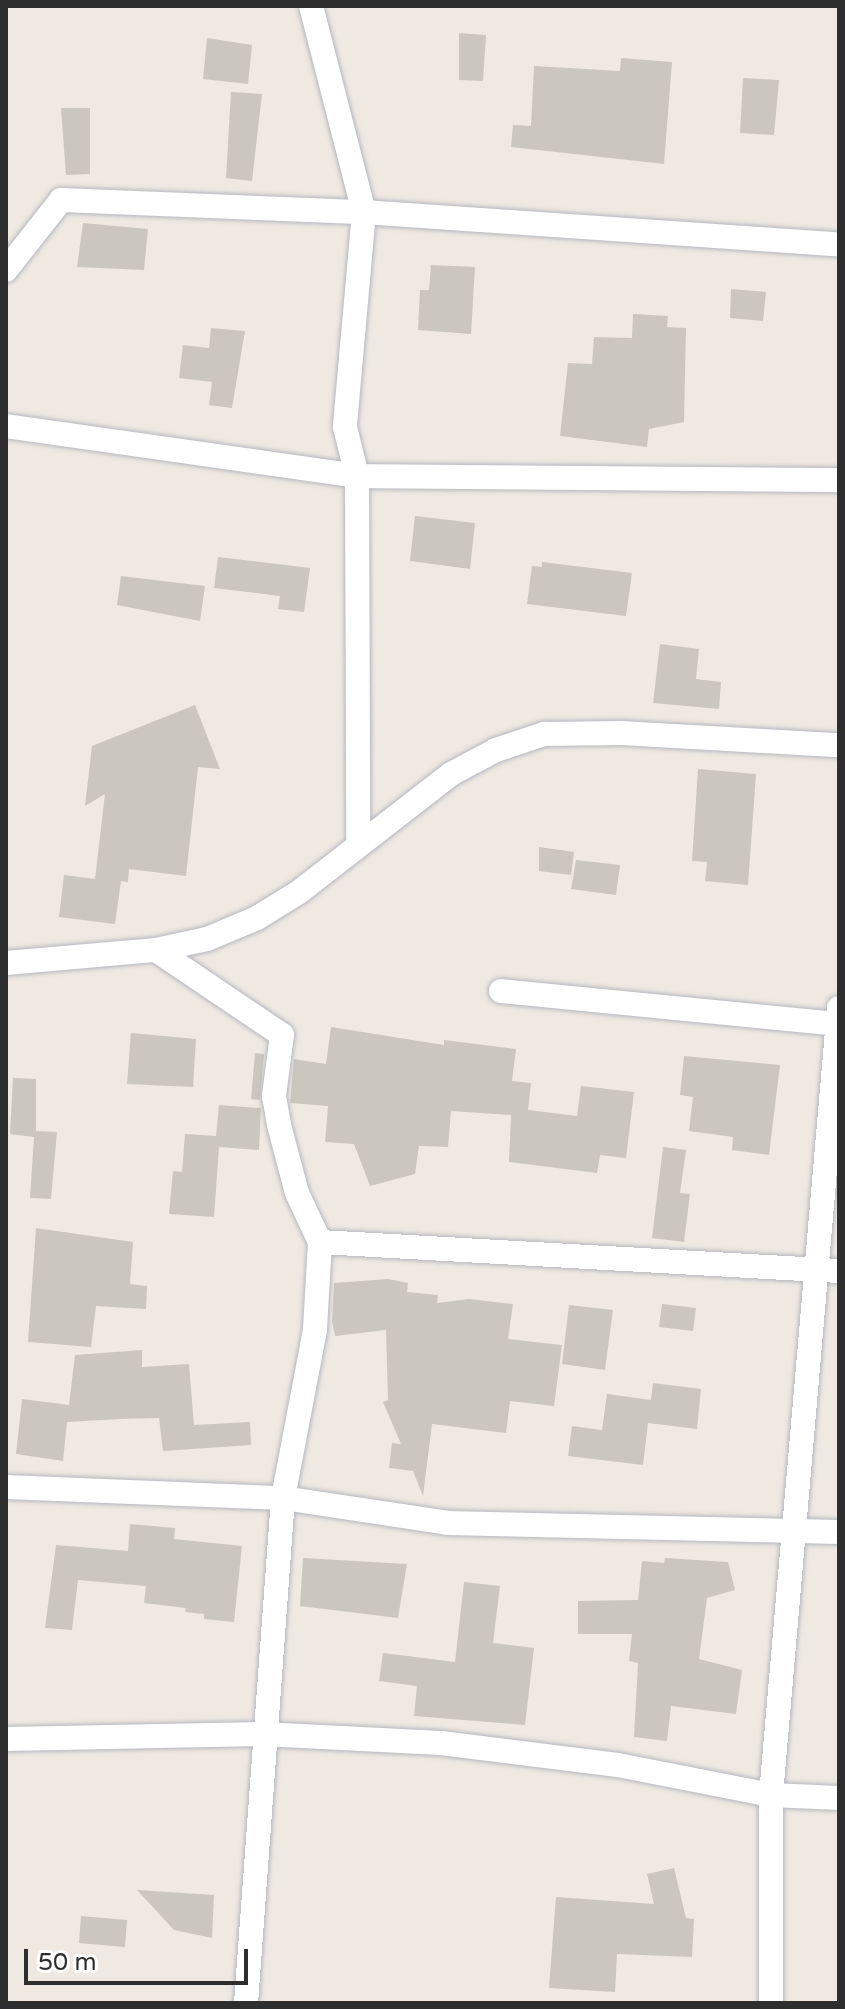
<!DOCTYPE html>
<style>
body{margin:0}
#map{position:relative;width:845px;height:2009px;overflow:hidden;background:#efe9e1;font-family:"Varela Round",sans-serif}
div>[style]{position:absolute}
.building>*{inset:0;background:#cbc7bf}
.roads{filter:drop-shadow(0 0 2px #b4b7c1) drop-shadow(0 0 2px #b4b7c1)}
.street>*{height:24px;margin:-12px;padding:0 12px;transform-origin:12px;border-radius:12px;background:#fff}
span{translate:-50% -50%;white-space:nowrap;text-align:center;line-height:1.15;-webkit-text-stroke:7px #fff;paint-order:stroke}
.frame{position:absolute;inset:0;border:8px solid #2e2e2e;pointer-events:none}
.scale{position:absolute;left:24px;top:1949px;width:224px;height:36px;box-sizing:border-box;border:4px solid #2e2e2e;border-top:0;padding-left:10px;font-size:24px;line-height:28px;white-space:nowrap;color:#2e2e2e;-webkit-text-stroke:6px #fff;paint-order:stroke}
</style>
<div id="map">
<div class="building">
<i style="clip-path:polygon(459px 33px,486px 35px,483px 81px,459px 80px)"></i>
<i style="clip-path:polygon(207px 38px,252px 45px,248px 84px,203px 79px)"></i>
<i style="clip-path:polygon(621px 58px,672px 62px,664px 164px,511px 147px,513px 125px,531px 126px,534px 66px,620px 71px)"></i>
<i style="clip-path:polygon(743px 78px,779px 80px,774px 135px,740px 133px)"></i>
<i style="clip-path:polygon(231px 92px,262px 94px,252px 181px,226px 178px)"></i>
<i style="clip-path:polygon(61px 108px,90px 108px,90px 174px,66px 175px)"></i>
<i style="clip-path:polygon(83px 223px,148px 229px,144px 270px,77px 267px)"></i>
<i style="clip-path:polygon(431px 265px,475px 267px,471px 334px,418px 330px,420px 290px,429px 290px)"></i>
<i style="clip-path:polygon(731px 289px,766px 292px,763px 321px,730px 318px)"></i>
<i style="clip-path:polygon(633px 314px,668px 316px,667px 327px,686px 328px,684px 422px,649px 429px,647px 447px,560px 436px,568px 363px,592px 364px,594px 337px,632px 338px)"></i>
<i style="clip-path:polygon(211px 328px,245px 331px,232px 408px,209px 405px,212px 382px,179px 378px,183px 345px,209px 348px)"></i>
<i style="clip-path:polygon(415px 516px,475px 523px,470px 569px,410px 561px)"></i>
<i style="clip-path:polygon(218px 557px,310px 568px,304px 612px,278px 609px,280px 596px,214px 588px)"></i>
<i style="clip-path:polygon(542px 562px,632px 573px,626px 616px,527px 604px,532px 566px,542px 567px)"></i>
<i style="clip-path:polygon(121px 576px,205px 586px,200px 621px,117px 605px)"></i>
<i style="clip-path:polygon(660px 644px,699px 649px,696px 679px,721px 682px,719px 709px,653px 703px)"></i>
<i style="clip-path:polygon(195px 705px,220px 769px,198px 767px,186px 876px,129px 869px,128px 882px,121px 881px,115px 924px,59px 917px,64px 875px,95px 879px,105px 794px,85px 806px,92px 746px)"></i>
<i style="clip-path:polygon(698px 769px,756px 774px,748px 885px,705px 881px,707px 862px,692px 861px)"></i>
<i style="clip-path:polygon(539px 847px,574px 852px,571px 875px,539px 871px)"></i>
<i style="clip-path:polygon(576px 860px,620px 865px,616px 895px,571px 889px)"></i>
<i style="clip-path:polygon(331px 1027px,444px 1045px,444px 1040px,516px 1049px,512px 1081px,531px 1083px,528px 1110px,577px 1116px,581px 1086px,634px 1092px,626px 1158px,600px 1155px,597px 1173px,509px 1162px,511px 1115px,451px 1111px,448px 1147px,419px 1146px,415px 1174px,370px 1186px,354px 1144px,325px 1142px,328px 1106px,290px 1103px,294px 1059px,326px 1064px)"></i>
<i style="clip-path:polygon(131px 1033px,196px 1039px,193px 1087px,127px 1084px)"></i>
<i style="clip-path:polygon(255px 1053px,264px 1054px,260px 1100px,251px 1099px)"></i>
<i style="clip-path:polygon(684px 1056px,780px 1065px,769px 1155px,732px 1150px,733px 1137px,689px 1131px,693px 1097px,680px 1095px)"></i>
<i style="clip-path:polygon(13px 1078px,36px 1079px,36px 1131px,57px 1132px,51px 1199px,30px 1198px,34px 1137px,10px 1134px)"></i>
<i style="clip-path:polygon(219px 1105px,261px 1108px,259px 1150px,219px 1147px,214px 1217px,169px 1214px,173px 1171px,182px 1172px,185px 1134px,216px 1136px)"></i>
<i style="clip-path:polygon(663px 1147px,686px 1150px,680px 1193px,690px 1194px,684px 1242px,652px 1238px)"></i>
<i style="clip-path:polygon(36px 1228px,133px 1242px,130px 1284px,147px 1286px,146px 1309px,96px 1306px,91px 1347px,28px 1342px)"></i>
<i style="clip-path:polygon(388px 1279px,408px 1283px,407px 1292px,438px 1295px,437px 1303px,469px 1299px,513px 1304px,508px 1339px,562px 1345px,554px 1406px,510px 1401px,506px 1433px,432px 1424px,423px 1496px,413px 1471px,389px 1468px,392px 1443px,401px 1444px,383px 1402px,388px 1400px,386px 1330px,335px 1336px,332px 1322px,334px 1283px)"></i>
<i style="clip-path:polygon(662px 1304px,696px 1308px,693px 1331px,659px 1327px)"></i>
<i style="clip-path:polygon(569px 1305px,613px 1310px,605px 1370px,562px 1364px)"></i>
<i style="clip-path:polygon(142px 1350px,142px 1367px,189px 1364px,194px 1425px,250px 1422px,251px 1445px,163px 1451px,159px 1418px,120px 1419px,67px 1422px,63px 1461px,16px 1454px,22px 1399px,69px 1405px,75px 1355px)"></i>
<i style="clip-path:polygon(653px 1383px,701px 1389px,697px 1429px,648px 1423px,643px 1465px,568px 1456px,572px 1426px,602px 1430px,607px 1394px,651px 1400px)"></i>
<i style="clip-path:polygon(130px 1524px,175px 1528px,174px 1539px,242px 1546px,234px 1622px,204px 1619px,204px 1614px,185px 1612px,186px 1608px,144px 1603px,146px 1586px,78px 1580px,72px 1630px,45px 1628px,56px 1545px,128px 1551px)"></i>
<i style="clip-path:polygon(303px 1558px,407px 1564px,398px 1618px,300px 1606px)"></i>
<i style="clip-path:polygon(665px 1558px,728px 1562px,735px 1590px,707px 1598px,699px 1659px,742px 1670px,736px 1714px,671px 1706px,667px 1741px,634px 1737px,638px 1663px,629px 1661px,632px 1634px,578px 1634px,578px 1601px,638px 1600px,642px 1561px,664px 1563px)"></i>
<i style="clip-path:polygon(464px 1582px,500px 1586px,493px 1643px,534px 1648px,525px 1725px,414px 1716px,417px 1686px,379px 1681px,383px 1653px,455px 1662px)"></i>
<i style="clip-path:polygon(674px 1868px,686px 1918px,694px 1919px,692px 1957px,617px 1954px,615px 1992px,549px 1988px,556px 1897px,654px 1904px,647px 1874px)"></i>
<i style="clip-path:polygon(137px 1890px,214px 1895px,212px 1938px,174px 1930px)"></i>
<i style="clip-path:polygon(81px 1916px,127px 1920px,125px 1947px,79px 1943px)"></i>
</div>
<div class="roads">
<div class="street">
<i style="left:311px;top:6px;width:213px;rotate:75.6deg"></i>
<i style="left:364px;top:212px;width:216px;rotate:95.1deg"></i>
<i style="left:345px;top:427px;width:50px;rotate:76.2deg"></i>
<i style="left:357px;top:476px;width:368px;rotate:89.8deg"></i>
<i style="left:6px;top:270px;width:89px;rotate:-51.8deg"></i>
<i style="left:61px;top:200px;width:303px;rotate:2.3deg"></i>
<i style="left:364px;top:212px;width:476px;rotate:3.9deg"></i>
<i style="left:6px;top:426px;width:355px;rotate:8.1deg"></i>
<i style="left:357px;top:476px;width:482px;rotate:0.5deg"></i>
<i style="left:156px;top:950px;width:152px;rotate:34deg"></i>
<i style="left:282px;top:1035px;width:62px;rotate:97.5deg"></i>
<i style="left:274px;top:1096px;width:29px;rotate:80deg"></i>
<i style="left:279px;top:1125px;width:70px;rotate:75.2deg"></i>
<i style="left:297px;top:1193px;width:54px;rotate:64.9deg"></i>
<i style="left:320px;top:1242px;width:88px;rotate:93.3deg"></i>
<i style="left:315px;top:1330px;width:171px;rotate:100.8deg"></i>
<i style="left:283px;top:1498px;width:506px;rotate:94.19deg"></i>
<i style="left:6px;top:963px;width:151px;rotate:-5deg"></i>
<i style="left:156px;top:950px;width:52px;rotate:-12.2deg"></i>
<i style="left:207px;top:939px;width:54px;rotate:-22.8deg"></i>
<i style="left:257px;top:918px;width:49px;rotate:-31.8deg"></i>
<i style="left:299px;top:892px;width:192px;rotate:-37.8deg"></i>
<i style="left:451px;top:774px;width:51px;rotate:-28.1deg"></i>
<i style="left:496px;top:750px;width:51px;rotate:-18.4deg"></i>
<i style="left:544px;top:734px;width:77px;rotate:-0.7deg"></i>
<i style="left:621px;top:733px;width:218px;rotate:3.2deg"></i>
<i style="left:501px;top:991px;width:338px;rotate:5.6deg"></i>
<i style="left:320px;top:1242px;width:520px;rotate:3.2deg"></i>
<i style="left:6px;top:1487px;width:277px;rotate:2.3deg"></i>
<i style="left:283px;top:1498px;width:167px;rotate:8.6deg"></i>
<i style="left:448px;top:1523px;width:391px;rotate:1.3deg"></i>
<i style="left:6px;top:1739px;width:256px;rotate:-1.1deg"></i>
<i style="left:262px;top:1734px;width:179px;rotate:2.9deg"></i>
<i style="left:441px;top:1743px;width:178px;rotate:7.1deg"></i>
<i style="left:618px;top:1765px;width:156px;rotate:11.1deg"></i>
<i style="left:771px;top:1795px;width:68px;rotate:2.5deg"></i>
<i style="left:771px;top:2003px;width:208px;rotate:-90deg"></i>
<i style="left:771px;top:1795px;width:790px;rotate:-85.06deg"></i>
</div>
</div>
<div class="frame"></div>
<div class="scale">50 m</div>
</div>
